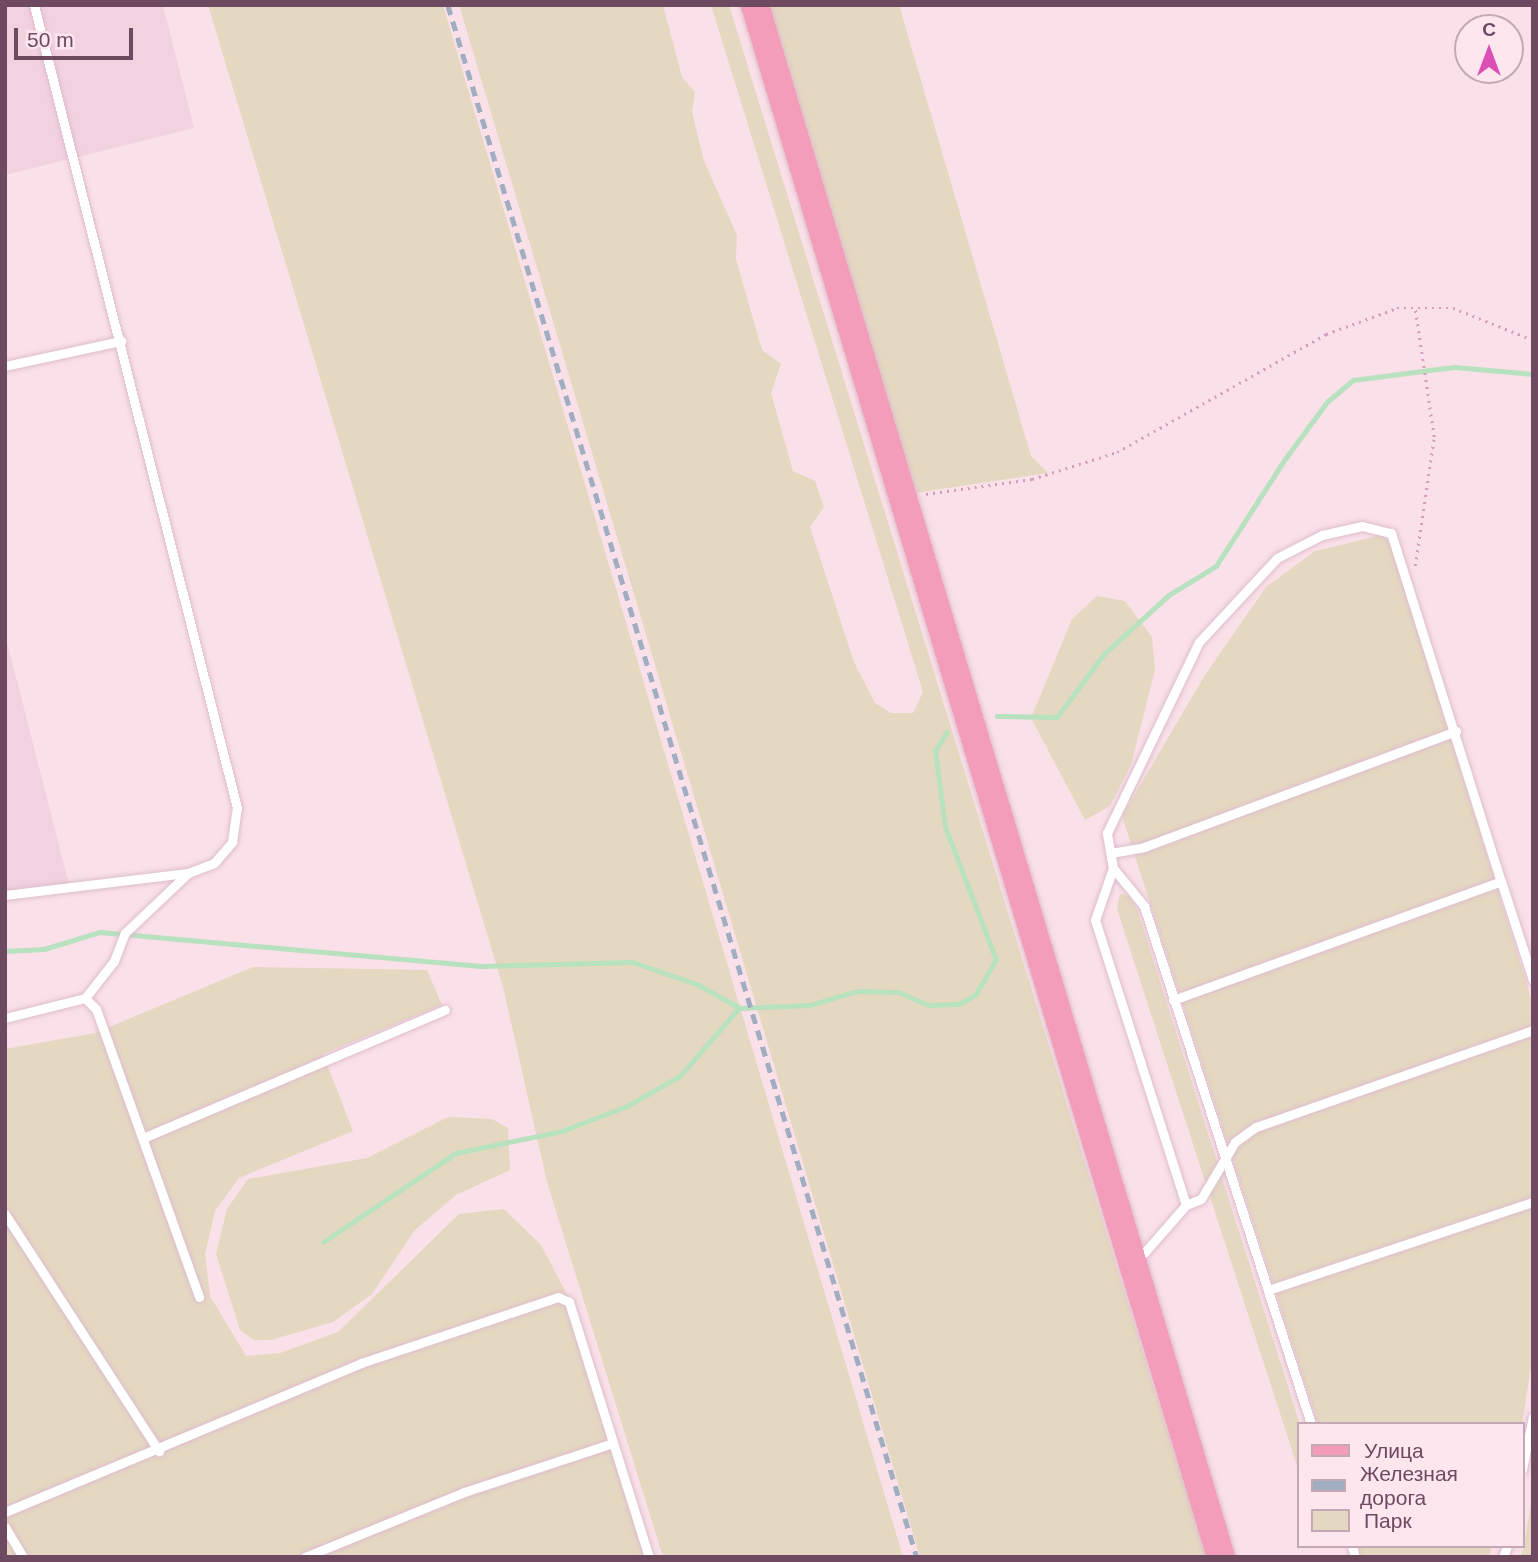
<!DOCTYPE html>
<meta charset="utf-8">
<style>
body{margin:0}
#map{position:relative;width:1538px;height:1562px;overflow:hidden;background:#fae0e9;font-family:Arial,sans-serif}
div>[style]{position:absolute}
.residential>*{inset:0;background:#f3d2df}
.green>*{inset:0;background:#e5d8c1}
.stream>*{height:4.5px;margin:-2.25px;padding:0 2.25px;transform-origin:2.25px;border-radius:2.25px;background:#b7e1bf}
.path>*{height:2.5px;margin-top:-1.25px;transform-origin:0;background:repeating-linear-gradient(90deg,#d19ebb 0 2px,transparent 0 7px)}
.roads{filter:drop-shadow(0 0 2px #ddbdcd) drop-shadow(0 0 2px #ddbdcd)}
.service>*{height:9px;margin:-4.5px;padding:0 4.5px;transform-origin:4.5px;border-radius:4.5px;background:#fff}
.primary>*{height:28px;margin:-14px;padding:0 14px;transform-origin:14px;border-radius:14px;background:#f49dba}
.rail>*{height:4.5px;margin-top:-2.25px;transform-origin:0;background:repeating-linear-gradient(90deg,#a1aec1 0 10px,transparent 0 17px)}
span{translate:-50% -50%;white-space:nowrap;text-align:center;line-height:1.15;-webkit-text-stroke:5px #fde6ee;paint-order:stroke}
.frame{position:absolute;inset:0;border:7px solid #6e4a60;pointer-events:none}
.legend{position:absolute;left:1297px;top:1422px;width:228px;height:126px;box-sizing:border-box;background:#fde6ee;border:2px solid #c4a8b5;margin:0;padding:9px 12px;list-style:none;font-size:21px;color:#6e4a60}
.legend li{display:flex;align-items:center;gap:14px;height:35px}
.legend b{width:35px;border:2px solid #c4a8b5}
.north{position:absolute;left:1454px;top:14px;width:70px;height:70px;box-sizing:border-box;background:#fde6ee;border:2px solid #c4a8b5;border-radius:50%;rotate:0deg;font-size:19px;font-weight:700;line-height:28px;text-align:center;color:#6e4a60}
.north::after{content:'';display:block;margin:auto;width:24px;height:32px;background:#db4eb5;clip-path:polygon(50% 0,100% 100%,50% 72%,0 100%)}
.scale{position:absolute;left:14px;top:28px;width:119px;height:32px;box-sizing:border-box;border:4px solid #6e4a60;border-top:0;padding-left:9px;font-size:21px;line-height:24px;white-space:nowrap;color:#6e4a60;-webkit-text-stroke:5px #fde6ee;paint-order:stroke}
</style>
<div id="map">
<div class="residential">
<i style="clip-path:polygon(5px 5px,163px 5px,194px 128px,5px 175px)"></i>
<i style="clip-path:polygon(5px 634px,70px 888px,5px 901px)"></i>
</div>
<div class="green">
<i style="clip-path:polygon(208px 5px,443px 5px,903px 1557px,663px 1557px,547px 1182px,503px 987px)"></i>
<i style="clip-path:polygon(459px 5px,663px 5px,682px 77px,695px 92px,692px 112px,704px 161px,737px 235px,736px 259px,762px 350px,781px 364px,771px 393px,793px 471px,815px 481px,824px 507px,810px 527px,854px 662px,875px 703px,891px 713px,913px 713px,923px 692px,711px 5px,729px 5px,1206px 1557px,920px 1557px)"></i>
<i style="clip-path:polygon(765px 5px,899px 5px,1031px 456px,1048px 473px,915px 493px)"></i>
<i style="clip-path:polygon(1382px 535px,1391px 545px,1533px 1004px,1533px 1355px,1522px 1424px,1318px 1424px,1122px 816px,1205px 675px,1266px 587px,1315px 551px)"></i>
<i style="clip-path:polygon(1097px 596px,1125px 601px,1152px 637px,1155px 669px,1131px 765px,1110px 806px,1085px 820px,1031px 718px,1072px 619px)"></i>
<i style="clip-path:polygon(1120px 894px,1129px 895px,1137px 909px,1300px 1424px,1298px 1469px,1117px 909px)"></i>
<i style="clip-path:polygon(253px 967px,427px 970px,442px 1005px,323px 1054px,353px 1131px,239px 1178px,215px 1211px,205px 1254px,210px 1296px,246px 1356px,280px 1353px,338px 1332px,459px 1214px,504px 1209px,541px 1245px,570px 1300px,644px 1557px,5px 1557px,5px 1049px,95px 1033px)"></i>
<i style="clip-path:polygon(448px 1117px,492px 1119px,508px 1128px,510px 1170px,456px 1195px,415px 1230px,372px 1294px,333px 1322px,271px 1340px,254px 1340px,240px 1330px,216px 1254px,227px 1209px,248px 1179px,367px 1158px)"></i>
<i style="clip-path:polygon(1533px 1490px,1533px 1557px,1520px 1557px,1524px 1547px)"></i>
<i style="clip-path:polygon(1357px 1546px,1492px 1546px,1489px 1557px,1360px 1557px)"></i>
</div>
<div class="stream">
<i style="left:997px;top:716px;width:60px;rotate:1deg"></i>
<i style="left:1057px;top:717px;width:77px;rotate:-53.4deg"></i>
<i style="left:1103px;top:655px;width:89px;rotate:-42.3deg"></i>
<i style="left:1169px;top:595px;width:55px;rotate:-31.7deg"></i>
<i style="left:1216px;top:566px;width:127px;rotate:-57.2deg"></i>
<i style="left:1285px;top:459px;width:71px;rotate:-53.6deg"></i>
<i style="left:1327px;top:402px;width:34px;rotate:-40deg"></i>
<i style="left:1353px;top:380px;width:103px;rotate:-7.3deg"></i>
<i style="left:1455px;top:367px;width:78px;rotate:5.1deg"></i>
<i style="left:5px;top:951px;width:39px;rotate:-3deg"></i>
<i style="left:44px;top:949px;width:59px;rotate:-16.9deg"></i>
<i style="left:100px;top:932px;width:382px;rotate:5.1deg"></i>
<i style="left:480px;top:966px;width:153px;rotate:-1.5deg"></i>
<i style="left:633px;top:962px;width:70px;rotate:19.2deg"></i>
<i style="left:699px;top:985px;width:47px;rotate:29.3deg"></i>
<i style="left:740px;top:1008px;width:70px;rotate:-2.5deg"></i>
<i style="left:810px;top:1005px;width:49px;rotate:-16.6deg"></i>
<i style="left:857px;top:991px;width:42px;rotate:1.4deg"></i>
<i style="left:899px;top:992px;width:32px;rotate:24deg"></i>
<i style="left:928px;top:1005px;width:31px;rotate:-2deg"></i>
<i style="left:959px;top:1004px;width:20px;rotate:-30deg"></i>
<i style="left:976px;top:994px;width:39px;rotate:-60deg"></i>
<i style="left:996px;top:960px;width:142px;rotate:-111deg"></i>
<i style="left:945px;top:827px;width:77px;rotate:-97.5deg"></i>
<i style="left:935px;top:751px;width:22px;rotate:-58deg"></i>
<i style="left:323px;top:1242px;width:160px;rotate:-33.8deg"></i>
<i style="left:456px;top:1153px;width:108px;rotate:-11.7deg"></i>
<i style="left:562px;top:1131px;width:70px;rotate:-21deg"></i>
<i style="left:627px;top:1106px;width:61px;rotate:-29.5deg"></i>
<i style="left:680px;top:1076px;width:90px;rotate:-49.1deg"></i>
</div>
<div class="path">
<i style="left:926px;top:494px;width:107px;rotate:-8.1deg"></i>
<i style="left:1032px;top:479px;width:89px;rotate:-17.6deg"></i>
<i style="left:1117px;top:452px;width:240px;rotate:-29.4deg"></i>
<i style="left:1326px;top:334px;width:76px;rotate:-20.1deg"></i>
<i style="left:1397px;top:308px;width:56px"></i>
<i style="left:1453px;top:308px;width:86px;rotate:21.8deg"></i>
<i style="left:1415px;top:566px;width:130px;rotate:-81.6deg"></i>
<i style="left:1434px;top:437px;width:130px;rotate:-98.4deg"></i>
</div>
<div class="roads">
<div class="service">
<i style="left:5px;top:366px;width:119px;rotate:-12.2deg"></i>
<i style="left:1111px;top:853px;width:34px;rotate:-10deg"></i>
<i style="left:1144px;top:847px;width:333px;rotate:-20.4deg"></i>
<i style="left:1113px;top:868px;width:49px;rotate:50.8deg"></i>
<i style="left:1144px;top:906px;width:544px;rotate:72.13deg"></i>
<i style="left:5px;top:895px;width:184px;rotate:-6.9deg"></i>
<i style="left:188px;top:873px;width:28px;rotate:-21deg"></i>
<i style="left:214px;top:863px;width:28px;rotate:-49deg"></i>
<i style="left:232px;top:842px;width:34px;rotate:-82deg"></i>
<i style="left:237px;top:808px;width:828px;rotate:-104.19deg"></i>
<i style="left:85px;top:998px;width:16px;rotate:45deg"></i>
<i style="left:96px;top:1009px;width:306px;rotate:70.3deg"></i>
<i style="left:1173px;top:1000px;width:349px;rotate:-19.9deg"></i>
<i style="left:1501px;top:881px;width:104px;rotate:72.1deg"></i>
<i style="left:5px;top:1018px;width:82px;rotate:-14deg"></i>
<i style="left:85px;top:998px;width:47px;rotate:-51.9deg"></i>
<i style="left:114px;top:961px;width:30px;rotate:-69deg"></i>
<i style="left:125px;top:933px;width:87px;rotate:-43.6deg"></i>
<i style="left:143px;top:1138px;width:328px;rotate:-23deg"></i>
<i style="left:1186px;top:1205px;width:299px;rotate:-107.7deg"></i>
<i style="left:1095px;top:920px;width:55px;rotate:-70.9deg"></i>
<i style="left:1113px;top:868px;width:36px;rotate:-100deg"></i>
<i style="left:1107px;top:833px;width:212px;rotate:-64.3deg"></i>
<i style="left:1199px;top:642px;width:115px;rotate:-47.1deg"></i>
<i style="left:1277px;top:558px;width:51px;rotate:-27.1deg"></i>
<i style="left:1322px;top:535px;width:41px;rotate:-12.7deg"></i>
<i style="left:1362px;top:526px;width:30px;rotate:14deg"></i>
<i style="left:1391px;top:533px;width:365px;rotate:72.5deg"></i>
<i style="left:5px;top:1214px;width:283px;rotate:57deg"></i>
<i style="left:1137px;top:1261px;width:74px;rotate:-48.8deg"></i>
<i style="left:1186px;top:1205px;width:16px;rotate:-22deg"></i>
<i style="left:1201px;top:1199px;width:66px;rotate:-59.2deg"></i>
<i style="left:1235px;top:1142px;width:26px;rotate:-36deg"></i>
<i style="left:1256px;top:1127px;width:293px;rotate:-19.3deg"></i>
<i style="left:1268px;top:1290px;width:279px;rotate:-18.4deg"></i>
<i style="left:1522px;top:1469px;width:53px;rotate:-78.1deg"></i>
<i style="left:5px;top:1512px;width:386px;rotate:-22.7deg"></i>
<i style="left:361px;top:1363px;width:208px;rotate:-18.5deg"></i>
<i style="left:558px;top:1297px;width:12px;rotate:24deg"></i>
<i style="left:569px;top:1302px;width:267px;rotate:72.6deg"></i>
<i style="left:5px;top:1527px;width:35px;rotate:59deg"></i>
<i style="left:1352px;top:1546px;width:11px;rotate:75deg"></i>
<i style="left:305px;top:1557px;width:172px;rotate:-22.2deg"></i>
<i style="left:464px;top:1492px;width:154px;rotate:-18.2deg"></i>
<i style="left:1503px;top:1557px;width:12px;rotate:-70deg"></i>
</div>
<div class="primary">
<i style="left:755px;top:5px;width:1620px;rotate:73.29deg"></i>
</div>
</div>
<div class="rail">
<i style="left:448px;top:5px;width:1621px;rotate:73.19deg"></i>
</div>
<div class="frame"></div>
<ul class="legend">
<li><b style="height:9px;background:#f49dba"></b>Улица</li>
<li><b style="height:9px;background:#a1aec1"></b>Железная дорога</li>
<li><b style="height:19px;background:#e5d8c1"></b>Парк</li>
</ul>
<div class="north">С</div>
<div class="scale">50 m</div>
</div>
